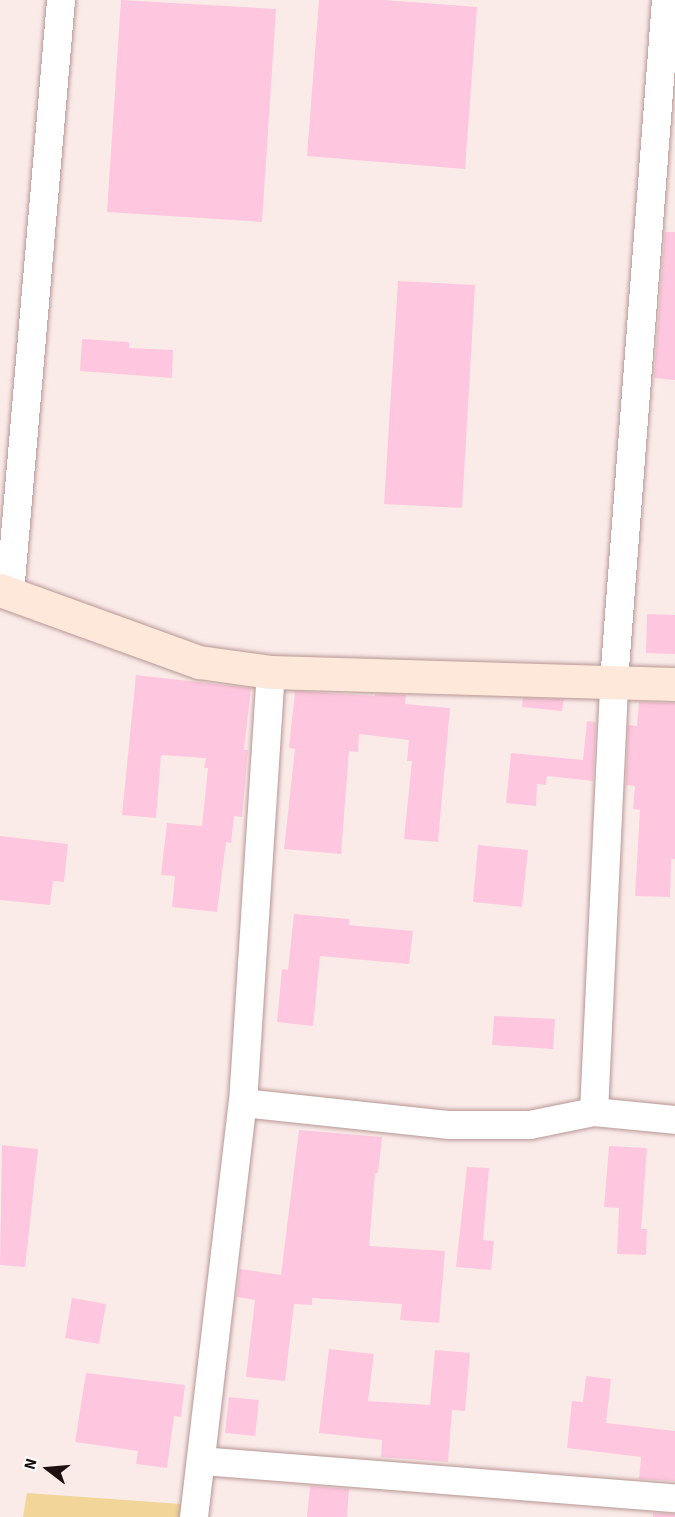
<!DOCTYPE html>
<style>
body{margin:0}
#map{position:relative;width:675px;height:1517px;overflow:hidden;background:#faebe9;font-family:"Source Sans 3",sans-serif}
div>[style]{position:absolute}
.green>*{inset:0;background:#f1d599}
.building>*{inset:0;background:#fec7df}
.roads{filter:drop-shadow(0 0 2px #b89694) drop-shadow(0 0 2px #b89694)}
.street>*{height:28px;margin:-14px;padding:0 14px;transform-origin:14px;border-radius:14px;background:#fff}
.secondary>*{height:33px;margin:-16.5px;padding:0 16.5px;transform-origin:16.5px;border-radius:16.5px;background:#fee8da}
span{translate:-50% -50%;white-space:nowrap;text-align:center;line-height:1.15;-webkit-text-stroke:5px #fff;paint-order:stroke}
.north{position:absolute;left:18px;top:1439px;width:60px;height:60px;-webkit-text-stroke:4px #fff;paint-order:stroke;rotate:286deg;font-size:16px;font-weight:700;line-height:24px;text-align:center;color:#1c1010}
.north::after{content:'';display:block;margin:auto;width:21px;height:27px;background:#1c1010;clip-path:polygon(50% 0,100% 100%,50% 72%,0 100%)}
</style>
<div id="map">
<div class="green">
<i style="clip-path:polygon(27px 1493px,181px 1504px,180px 1517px,23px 1517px)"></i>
</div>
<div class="building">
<i style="clip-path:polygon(121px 0,276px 9px,262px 222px,107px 212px)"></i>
<i style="clip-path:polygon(319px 0,384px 0,477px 7px,465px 169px,307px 156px)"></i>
<i style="clip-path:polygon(665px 232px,675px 232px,675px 380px,654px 378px)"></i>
<i style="clip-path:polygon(398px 281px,475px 285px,462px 508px,384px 504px)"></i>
<i style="clip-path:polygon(82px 339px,129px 342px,129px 348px,173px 350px,172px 378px,80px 371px)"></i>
<i style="clip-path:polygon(647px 614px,675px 615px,675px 654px,646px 653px)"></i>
<i style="clip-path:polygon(136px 675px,251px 688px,244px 750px,248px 750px,242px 817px,234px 816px,231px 843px,226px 842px,217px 912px,172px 907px,175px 876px,161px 875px,167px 823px,202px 826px,208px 768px,204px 768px,206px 758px,161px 755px,156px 818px,122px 815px)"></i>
<i style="clip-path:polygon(295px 691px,375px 696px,375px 694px,406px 695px,405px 704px,450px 708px,438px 842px,404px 839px,412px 761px,407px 761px,409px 740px,359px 734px,358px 752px,349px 751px,341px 854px,284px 849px,295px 749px,289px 748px)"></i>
<i style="clip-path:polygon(523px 698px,564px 699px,562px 711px,522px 707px)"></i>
<i style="clip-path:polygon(639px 702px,675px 703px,675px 859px,671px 859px,670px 897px,635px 896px,640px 810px,633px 809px,635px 786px,626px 785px,628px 725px,637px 726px)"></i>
<i style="clip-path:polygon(587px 721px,596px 722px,593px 781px,547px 776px,546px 785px,537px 784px,536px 806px,506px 803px,511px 753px,583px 760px)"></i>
<i style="clip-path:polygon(0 836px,68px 844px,64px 882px,53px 881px,50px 905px,0 900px)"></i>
<i style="clip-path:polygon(478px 845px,528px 850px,522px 907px,473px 902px)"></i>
<i style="clip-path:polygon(294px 914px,349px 919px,349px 925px,413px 931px,409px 964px,320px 956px,313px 1026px,277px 1022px,282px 969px,288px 970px)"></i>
<i style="clip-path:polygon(494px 1016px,555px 1019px,553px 1049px,492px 1045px)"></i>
<i style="clip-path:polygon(299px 1130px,382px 1137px,378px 1173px,375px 1173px,369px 1246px,445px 1251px,439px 1323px,400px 1320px,402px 1304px,312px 1298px,312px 1305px,294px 1304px,285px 1381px,246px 1377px,255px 1300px,237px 1297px,240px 1269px,281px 1275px)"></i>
<i style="clip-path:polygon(2px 1145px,38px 1149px,25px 1267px,0 1265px)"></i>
<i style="clip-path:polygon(609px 1146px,647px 1148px,641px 1229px,647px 1229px,646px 1255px,617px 1254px,619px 1208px,604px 1207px)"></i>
<i style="clip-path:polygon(467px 1167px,489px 1168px,483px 1240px,494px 1241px,491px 1270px,456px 1267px)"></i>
<i style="clip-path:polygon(72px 1298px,106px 1304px,99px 1344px,65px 1338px)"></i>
<i style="clip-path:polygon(329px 1349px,374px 1354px,368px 1401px,430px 1405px,435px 1350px,470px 1353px,465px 1411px,452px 1410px,448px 1462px,381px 1457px,382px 1440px,319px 1433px)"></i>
<i style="clip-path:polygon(86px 1373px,185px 1385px,181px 1417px,174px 1416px,167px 1468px,136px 1464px,138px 1451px,75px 1442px)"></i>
<i style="clip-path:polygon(586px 1376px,611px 1379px,606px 1423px,675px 1431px,675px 1481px,639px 1479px,641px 1457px,567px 1448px,572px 1401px,583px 1402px)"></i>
<i style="clip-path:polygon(229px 1397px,259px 1400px,255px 1436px,225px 1433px)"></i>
<i style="clip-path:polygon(310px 1486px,349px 1489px,347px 1517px,307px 1517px)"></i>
<i style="clip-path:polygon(653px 1513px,675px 1514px,675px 1517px,653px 1517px)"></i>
</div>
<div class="roads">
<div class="street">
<i style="left:10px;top:593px;width:595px;rotate:-85.08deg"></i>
<i style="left:243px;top:1103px;width:208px;rotate:6.1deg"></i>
<i style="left:450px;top:1125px;width:80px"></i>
<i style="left:530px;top:1125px;width:65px;rotate:-11.5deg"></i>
<i style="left:594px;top:1112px;width:81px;rotate:5.6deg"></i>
<i style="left:594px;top:1112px;width:431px;rotate:-87.3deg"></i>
<i style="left:614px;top:681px;width:683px;rotate:-85.63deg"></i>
<i style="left:201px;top:1461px;width:475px;rotate:4.5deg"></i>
<i style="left:194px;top:1517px;width:417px;rotate:-83.3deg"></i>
<i style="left:243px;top:1103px;width:432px;rotate:-86.3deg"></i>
</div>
<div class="secondary">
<i style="left:0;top:590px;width:212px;rotate:19.9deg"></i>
<i style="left:199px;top:662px;width:73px;rotate:7.9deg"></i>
<i style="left:271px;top:672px;width:404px;rotate:1.7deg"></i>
</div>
</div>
<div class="north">N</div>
</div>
